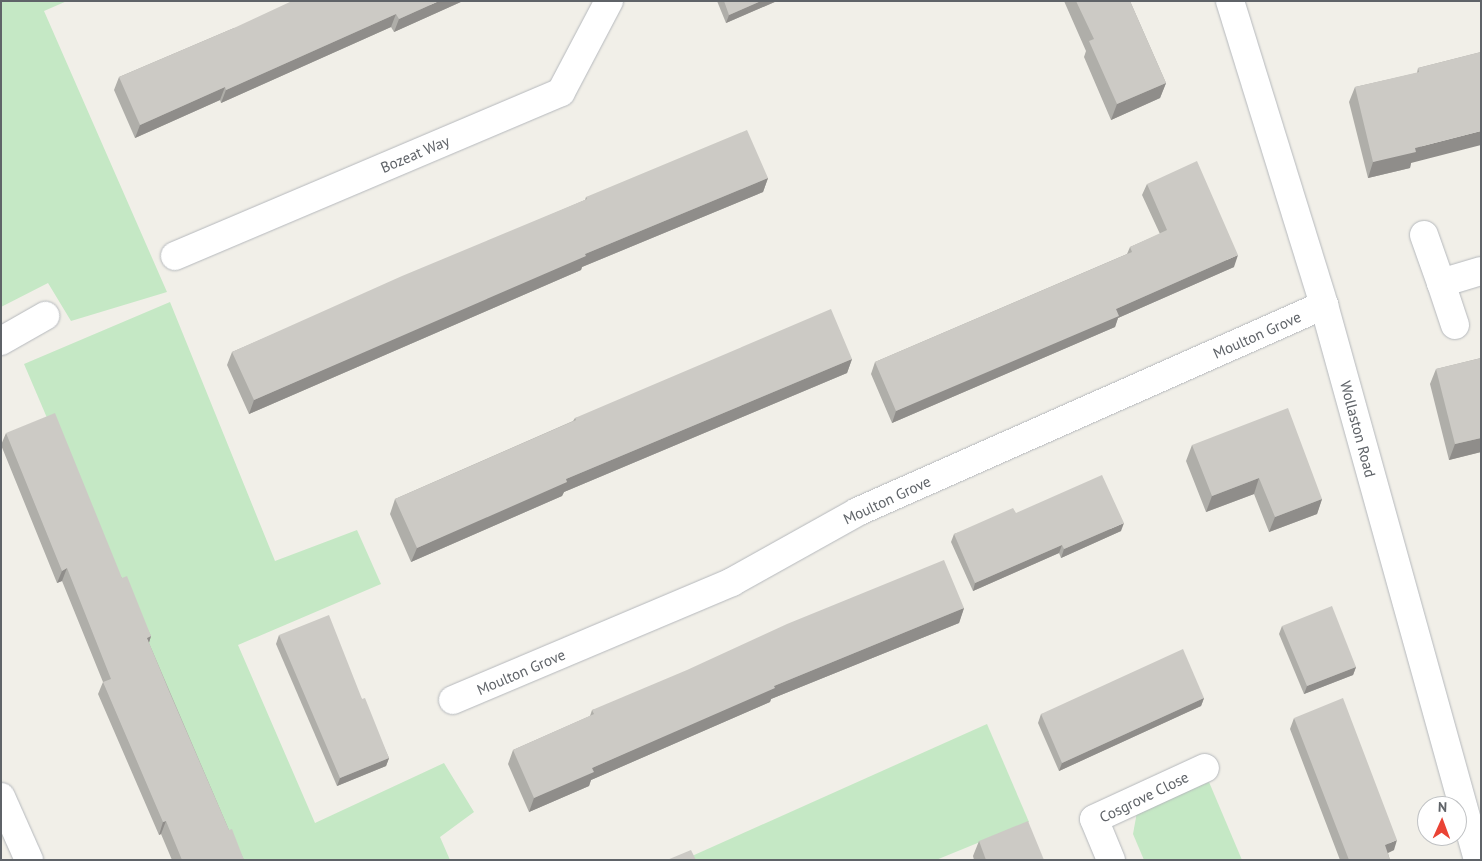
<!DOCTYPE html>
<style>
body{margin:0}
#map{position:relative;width:1482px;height:861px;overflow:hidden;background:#f1efe8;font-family:"PT Sans",sans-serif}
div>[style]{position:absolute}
.green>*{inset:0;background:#c5e8c5}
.roads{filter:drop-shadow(0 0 1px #b5b8bc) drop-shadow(0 0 1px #b5b8bc)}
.street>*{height:28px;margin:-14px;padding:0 14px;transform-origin:14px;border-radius:14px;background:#fff}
.wall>*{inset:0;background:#afaea9}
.shaded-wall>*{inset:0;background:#8f8d8a}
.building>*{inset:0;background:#cccac5}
span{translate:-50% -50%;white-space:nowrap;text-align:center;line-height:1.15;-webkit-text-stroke:4.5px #fff;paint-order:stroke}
.street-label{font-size:15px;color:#5f6368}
.frame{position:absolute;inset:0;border:2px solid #5f6368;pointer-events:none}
.north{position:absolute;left:1417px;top:796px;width:50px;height:50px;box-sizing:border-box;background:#fff;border:1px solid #bfc1c3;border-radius:50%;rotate:2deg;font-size:14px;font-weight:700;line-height:20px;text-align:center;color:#5f6368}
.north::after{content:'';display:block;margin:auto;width:18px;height:22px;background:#ea4335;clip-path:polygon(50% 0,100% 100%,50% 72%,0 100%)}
</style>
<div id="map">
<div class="green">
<i style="clip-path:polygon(1px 1px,67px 1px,44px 11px,167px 292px,71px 321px,48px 283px,1px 307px)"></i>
<i style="clip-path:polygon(170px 302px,275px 561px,357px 530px,381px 584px,238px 645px,315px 823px,444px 763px,474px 812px,440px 837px,450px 860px,236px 860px,24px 364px)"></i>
<i style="clip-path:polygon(987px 724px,1029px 822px,936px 860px,683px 860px)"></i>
<i style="clip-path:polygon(1209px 782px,1242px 860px,1144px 860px,1133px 834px,1137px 812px)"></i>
</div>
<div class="roads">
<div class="street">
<i style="left:1230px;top:1px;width:318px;rotate:72.8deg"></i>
<i style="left:1324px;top:305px;width:576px;rotate:74.49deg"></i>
<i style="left:1424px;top:235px;width:51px;rotate:70.5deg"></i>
<i style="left:175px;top:256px;width:419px;rotate:-23deg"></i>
<i style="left:561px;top:92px;width:103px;rotate:-62.2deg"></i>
<i style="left:1455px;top:325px;width:44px;rotate:-108.4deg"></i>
<i style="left:1441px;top:283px;width:42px;rotate:-16.7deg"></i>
<i style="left:1px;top:341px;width:51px;rotate:-29.6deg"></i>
<i style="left:453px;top:700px;width:303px;rotate:-22.9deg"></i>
<i style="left:732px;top:582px;width:143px;rotate:-29.2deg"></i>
<i style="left:857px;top:512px;width:511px;rotate:-23.91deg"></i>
<i style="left:1px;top:797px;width:69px;rotate:66deg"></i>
<i style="left:1111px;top:860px;width:44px;rotate:-112.5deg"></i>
<i style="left:1094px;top:819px;width:122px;rotate:-24.7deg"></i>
</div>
</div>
<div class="wall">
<i style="clip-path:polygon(463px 1px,394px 32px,391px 27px,221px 103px,220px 100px,135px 138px,114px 90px,119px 77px,234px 28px)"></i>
<i style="clip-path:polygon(717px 1px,777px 1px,726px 23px)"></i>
<i style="clip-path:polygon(1064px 1px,1130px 1px,1166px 83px,1160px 98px,1111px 120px,1084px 57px,1086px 51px)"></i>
<i style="clip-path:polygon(1481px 52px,1411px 163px,1410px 168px,1368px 178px,1349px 102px,1355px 87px,1417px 73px,1418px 68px)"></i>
<i style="clip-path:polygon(768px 178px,763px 192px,582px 267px,581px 270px,249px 414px,227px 365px,232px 352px,585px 200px,586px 197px)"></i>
<i style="clip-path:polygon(1147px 184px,1234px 267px,1118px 318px,1115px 327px,892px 423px,871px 374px,875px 362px,1127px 254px,1130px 247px,1160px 234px,1142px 195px)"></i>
<i style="clip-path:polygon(1481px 358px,1481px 452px,1449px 460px,1430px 384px,1436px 369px)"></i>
<i style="clip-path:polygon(852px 359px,847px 373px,564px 492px,562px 496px,411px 562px,390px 514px,395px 499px,573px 421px,575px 418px)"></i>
<i style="clip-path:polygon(6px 433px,122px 578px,151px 636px,149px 643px,229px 830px,244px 860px,172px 860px,161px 834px,159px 835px,98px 694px,103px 682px,62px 581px,57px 583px,1px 445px)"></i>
<i style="clip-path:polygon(1192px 445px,1322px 499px,1317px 514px,1269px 532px,1254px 494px,1206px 512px,1186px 461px)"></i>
<i style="clip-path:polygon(1016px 513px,1121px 531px,1061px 558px,1059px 553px,973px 591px,951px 542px,954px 534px)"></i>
<i style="clip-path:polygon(964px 608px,959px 623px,771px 699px,770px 702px,591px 780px,589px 786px,529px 812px,508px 764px,513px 750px,590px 716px,592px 710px)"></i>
<i style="clip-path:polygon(1282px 626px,1356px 667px,1353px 675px,1304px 694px,1279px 634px)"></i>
<i style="clip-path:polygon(279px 635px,362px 699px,389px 758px,386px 766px,337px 786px,276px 644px)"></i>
<i style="clip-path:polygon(1204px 698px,1201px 706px,1059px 771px,1038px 723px,1041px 714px)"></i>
<i style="clip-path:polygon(1294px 718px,1394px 850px,1388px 853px,1390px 860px,1340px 860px,1290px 729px)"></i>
<i style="clip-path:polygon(979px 841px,1044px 860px,974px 860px,973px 856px)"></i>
</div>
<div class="shaded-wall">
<i style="clip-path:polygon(439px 1px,463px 1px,394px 32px,399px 19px)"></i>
<i style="clip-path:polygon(761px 1px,777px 1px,726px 23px,729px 15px)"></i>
<i style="clip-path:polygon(396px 14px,391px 27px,221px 103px,226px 90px)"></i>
<i style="clip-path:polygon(1166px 83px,1160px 98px,1111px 120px,1117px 104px)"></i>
<i style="clip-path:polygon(225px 87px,220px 100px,135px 138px,140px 125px)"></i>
<i style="clip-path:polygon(1481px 131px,1481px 145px,1411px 163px,1410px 168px,1368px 178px,1373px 162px,1415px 148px)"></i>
<i style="clip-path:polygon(768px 178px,763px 192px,582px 267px,581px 270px,249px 414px,254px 400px,585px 254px)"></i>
<i style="clip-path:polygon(1238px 255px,1234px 267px,1118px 318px,1115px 327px,892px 423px,896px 411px,1116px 309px)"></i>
<i style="clip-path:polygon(852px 359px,847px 373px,564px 492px,562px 496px,411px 562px,417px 548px,566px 479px)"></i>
<i style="clip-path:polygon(1481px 438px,1481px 452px,1449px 460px,1455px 444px)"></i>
<i style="clip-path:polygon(1259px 478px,1254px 494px,1206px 512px,1212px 496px)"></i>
<i style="clip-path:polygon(1322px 499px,1317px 514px,1269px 532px,1275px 517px)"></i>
<i style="clip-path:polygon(1124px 523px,1121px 531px,1061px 558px,1064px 549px)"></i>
<i style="clip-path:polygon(1062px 545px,1059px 553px,973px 591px,975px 583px)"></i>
<i style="clip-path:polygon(67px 568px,62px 581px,57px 583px,62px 571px)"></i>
<i style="clip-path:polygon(964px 608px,959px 623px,771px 699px,770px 702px,591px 780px,589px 786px,529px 812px,534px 798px,592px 768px,774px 686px)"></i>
<i style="clip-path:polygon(151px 636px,147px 649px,147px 638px)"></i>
<i style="clip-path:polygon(1356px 667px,1353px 675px,1304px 694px,1307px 686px)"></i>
<i style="clip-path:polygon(1204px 698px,1201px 706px,1059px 771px,1062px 763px)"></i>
<i style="clip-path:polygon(389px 758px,386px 766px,337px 786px,340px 778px)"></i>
<i style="clip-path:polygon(166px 821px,161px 834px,159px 835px,163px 822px)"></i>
<i style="clip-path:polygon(1397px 840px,1394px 850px,1381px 856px,1385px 845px)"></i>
</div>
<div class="building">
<i style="clip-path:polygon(292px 1px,439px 1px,399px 19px,396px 14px,226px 90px,225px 87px,140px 125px,119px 77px,234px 28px)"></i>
<i style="clip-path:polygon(724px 1px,761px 1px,729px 15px)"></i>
<i style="clip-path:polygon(1076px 1px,1130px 1px,1166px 83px,1117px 104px,1089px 41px,1094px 39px)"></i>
<i style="clip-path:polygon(1481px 52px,1481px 131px,1415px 148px,1416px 152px,1373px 162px,1355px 87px,1419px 72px,1418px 68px)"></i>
<i style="clip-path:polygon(747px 130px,768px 178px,585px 254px,586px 256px,254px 400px,232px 352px,402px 276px,587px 199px,586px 197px)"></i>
<i style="clip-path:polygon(1197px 161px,1238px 255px,1116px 309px,1119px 316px,896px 411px,875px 362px,1132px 252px,1130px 247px,1167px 230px,1147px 184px)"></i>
<i style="clip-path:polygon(831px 309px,852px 359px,566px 479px,567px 482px,417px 548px,395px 499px,576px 420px,575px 418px)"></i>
<i style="clip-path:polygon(1481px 358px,1481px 438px,1455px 444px,1436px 369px)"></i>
<i style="clip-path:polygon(1288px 408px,1322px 499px,1275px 517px,1259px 478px,1212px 496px,1192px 445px)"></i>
<i style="clip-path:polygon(55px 413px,122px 578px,127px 576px,151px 636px,147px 638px,169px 691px,229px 830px,232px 829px,244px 860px,182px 860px,166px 821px,163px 822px,103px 682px,111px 679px,67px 568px,62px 571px,6px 433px)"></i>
<i style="clip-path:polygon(1102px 475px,1124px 523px,1064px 549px,1062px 545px,975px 583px,954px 534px,1013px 508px,1016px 513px)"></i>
<i style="clip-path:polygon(944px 560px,964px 608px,774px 686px,775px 688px,592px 768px,594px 772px,534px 798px,513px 750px,594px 714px,592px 710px,687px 670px,787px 624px)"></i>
<i style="clip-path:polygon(1332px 606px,1356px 667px,1307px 686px,1282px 626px)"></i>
<i style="clip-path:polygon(329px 615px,362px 699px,365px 698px,389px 758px,340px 778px,279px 635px)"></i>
<i style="clip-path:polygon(1183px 649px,1204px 698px,1062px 763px,1041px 714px)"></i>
<i style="clip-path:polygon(1343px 698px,1397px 840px,1385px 845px,1390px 860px,1349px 860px,1294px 718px)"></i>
<i style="clip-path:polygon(1028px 821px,1044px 860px,986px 860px,979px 841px)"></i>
<i style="clip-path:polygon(691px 850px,696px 860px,667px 860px)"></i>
</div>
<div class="street-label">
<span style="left:415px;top:154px;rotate:-23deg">Bozeat Way</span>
<span style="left:1257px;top:335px;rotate:-24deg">Moulton Grove</span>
<span style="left:1358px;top:429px;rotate:75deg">Wollaston Road</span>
<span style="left:887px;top:500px;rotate:-25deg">Moulton Grove</span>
<span style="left:521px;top:672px;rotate:-23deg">Moulton Grove</span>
<span style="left:1144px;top:797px;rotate:-26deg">Cosgrove Close</span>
</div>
<div class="frame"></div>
<div class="north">N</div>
</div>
